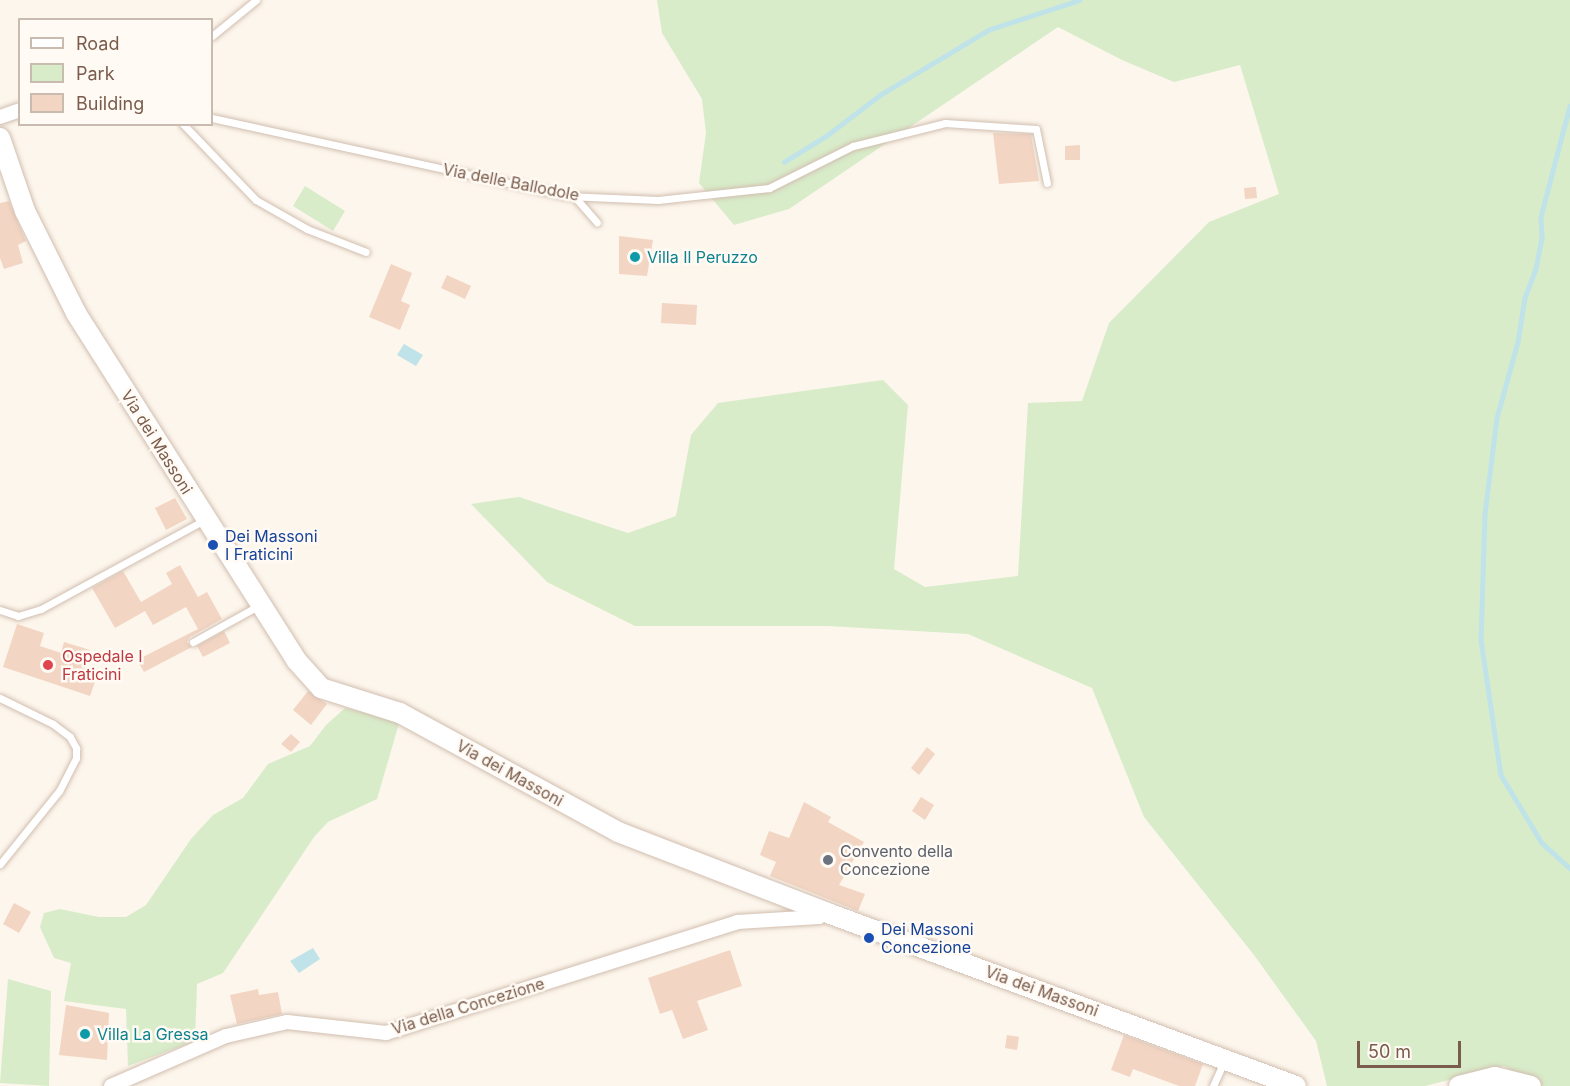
<!DOCTYPE html>
<style>
body{margin:0}
#map{position:relative;width:1570px;height:1086px;overflow:hidden;background:#fdf6ec;font-family:Inter,sans-serif}
div>[style]{position:absolute}
.green>*{inset:0;background:#d8ecc9}
.water>*{inset:0;background:#bfe3e8}
.stream>*{height:4.5px;margin:-2.25px;padding:0 2.25px;transform-origin:2.25px;border-radius:2.25px;background:#bfe3e8}
.building>*{inset:0;background:#f3d5c3}
.roads{filter:drop-shadow(0 0 2px #d1beb0) drop-shadow(0 0 2px #d1beb0)}
.lane>*{height:7px;margin:-3.5px;padding:0 3.5px;transform-origin:3.5px;border-radius:3.5px;background:#fff}
.street>*{height:14px;margin:-7px;padding:0 7px;transform-origin:7px;border-radius:7px;background:#fff}
.secondary>*{height:20px;margin:-10px;padding:0 10px;transform-origin:10px;border-radius:10px;background:#fff}
.dots>*{width:16px;height:16px;translate:-50% -50%;box-sizing:border-box;border:3px solid #fffaf3;border-radius:50%}
span{translate:-50% -50%;white-space:nowrap;text-align:center;line-height:1.15;-webkit-text-stroke:5px #fffaf3;paint-order:stroke}
.street-label{font-size:16px;color:#7a5c4d}
.culture-label{font-size:16px;color:#0d838f}
.left{translate:0 -50%;text-align:left}
.transit-label{font-size:16px;color:#164399}
.health-label{font-size:16px;color:#be3a42}
.worship-label{font-size:16px;color:#5b616d}
.legend{position:absolute;left:18px;top:18px;width:195px;height:108px;box-sizing:border-box;background:#fffaf3;border:2px solid #cabbb1;margin:0;padding:8px 10px;list-style:none;font-size:18px;color:#7a5c4d}
.legend li{display:flex;align-items:center;gap:12px;height:30px}
.legend b{width:30px;border:2px solid #cabbb1}
.scale{position:absolute;left:1357px;top:1041px;width:104px;height:27px;box-sizing:border-box;border:3px solid #7a5c4d;border-top:0;padding-left:8px;font-size:18px;line-height:21px;white-space:nowrap;color:#7a5c4d;-webkit-text-stroke:4px #fffaf3;paint-order:stroke}
</style>
<div id="map">
<div class="green">
<i style="clip-path:polygon(657px 0,1570px 0,1570px 1086px,1536px 1086px,1504px 1066px,1425px 1086px,1327px 1086px,1316px 1041px,1254px 955px,1144px 817px,1092px 688px,968px 634px,828px 626px,635px 626px,547px 582px,471px 504px,519px 497px,628px 533px,676px 516px,691px 435px,718px 403px,883px 380px,908px 405px,894px 569px,925px 587px,1018px 576px,1028px 403px,1082px 401px,1109px 323px,1209px 222px,1279px 194px,1240px 65px,1174px 82px,1122px 60px,1058px 27px,789px 209px,734px 225px,699px 183px,706px 133px,702px 99px,662px 33px)"></i>
<i style="clip-path:polygon(305px 186px,345px 211px,333px 231px,293px 206px)"></i>
<i style="clip-path:polygon(345px 708px,400px 720px,377px 799px,328px 822px,314px 837px,223px 973px,197px 984px,195px 1041px,128px 1066px,126px 1009px,64px 1001px,71px 963px,54px 958px,40px 927px,44px 913px,60px 909px,99px 917px,126px 917px,146px 905px,191px 839px,213px 815px,243px 798px,268px 764px,310px 746px,326px 725px)"></i>
<i style="clip-path:polygon(8px 979px,51px 991px,49px 1086px,0 1083px)"></i>
</div>
<div class="water">
<i style="clip-path:polygon(404px 344px,423px 355px,416px 366px,397px 355px)"></i>
<i style="clip-path:polygon(313px 948px,320px 959px,299px 973px,290px 961px)"></i>
</div>
<div class="stream">
<i style="left:1570px;top:106px;width:115px;rotate:104.6deg"></i>
<i style="left:1541px;top:217px;width:21px;rotate:87deg"></i>
<i style="left:1542px;top:238px;width:32px;rotate:101deg"></i>
<i style="left:1536px;top:269px;width:31px;rotate:111deg"></i>
<i style="left:1525px;top:298px;width:45px;rotate:99deg"></i>
<i style="left:1518px;top:342px;width:79px;rotate:105.4deg"></i>
<i style="left:1497px;top:418px;width:98px;rotate:97.1deg"></i>
<i style="left:1485px;top:515px;width:125px;rotate:91.8deg"></i>
<i style="left:1481px;top:640px;width:136px;rotate:81.6deg"></i>
<i style="left:1501px;top:775px;width:79px;rotate:58.9deg"></i>
<i style="left:1542px;top:843px;width:38px;rotate:42deg"></i>
<i style="left:784px;top:162px;width:49px;rotate:-31.8deg"></i>
<i style="left:826px;top:136px;width:68px;rotate:-37.2deg"></i>
<i style="left:880px;top:95px;width:126px;rotate:-31deg"></i>
<i style="left:988px;top:30px;width:96px;rotate:-18.2deg"></i>
</div>
<div class="building">
<i style="clip-path:polygon(993px 133px,1031px 134px,1039px 181px,999px 184px)"></i>
<i style="clip-path:polygon(1080px 145px,1080px 160px,1065px 160px,1065px 146px)"></i>
<i style="clip-path:polygon(1256px 187px,1257px 198px,1245px 199px,1244px 188px)"></i>
<i style="clip-path:polygon(9px 201px,26px 241px,18px 245px,23px 263px,4px 269px,0 258px,0 203px)"></i>
<i style="clip-path:polygon(619px 236px,653px 240px,647px 276px,619px 274px)"></i>
<i style="clip-path:polygon(391px 264px,412px 273px,401px 301px,410px 305px,400px 330px,369px 317px)"></i>
<i style="clip-path:polygon(447px 275px,471px 286px,465px 299px,441px 288px)"></i>
<i style="clip-path:polygon(662px 303px,697px 305px,696px 325px,661px 323px)"></i>
<i style="clip-path:polygon(175px 498px,187px 519px,166px 530px,155px 508px)"></i>
<i style="clip-path:polygon(180px 565px,198px 597px,207px 592px,222px 619px,190px 637px,187px 642px,192px 647px,144px 672px,137px 660px,198px 629px,186px 607px,153px 625px,145px 611px,115px 628px,92px 588px,123px 571px,141px 602px,172px 584px,166px 573px)"></i>
<i style="clip-path:polygon(17px 624px,44px 633px,40px 646px,61px 653px,64px 642px,90px 650px,84px 671px,97px 676px,90px 696px,3px 667px)"></i>
<i style="clip-path:polygon(224px 631px,230px 643px,203px 657px,197px 646px)"></i>
<i style="clip-path:polygon(308px 691px,327px 704px,311px 725px,293px 710px)"></i>
<i style="clip-path:polygon(291px 734px,300px 742px,291px 752px,281px 744px)"></i>
<i style="clip-path:polygon(927px 747px,935px 754px,919px 775px,911px 768px)"></i>
<i style="clip-path:polygon(921px 797px,934px 805px,925px 820px,912px 811px)"></i>
<i style="clip-path:polygon(804px 802px,831px 817px,828px 822px,864px 842px,839px 885px,865px 894px,858px 911px,770px 876px,776px 862px,760px 855px,769px 831px,789px 838px)"></i>
<i style="clip-path:polygon(14px 903px,31px 912px,19px 933px,3px 924px)"></i>
<i style="clip-path:polygon(730px 950px,742px 986px,697px 1001px,708px 1030px,683px 1039px,672px 1010px,660px 1014px,648px 978px)"></i>
<i style="clip-path:polygon(258px 989px,259px 995px,278px 992px,282px 1014px,237px 1024px,230px 995px)"></i>
<i style="clip-path:polygon(66px 1005px,109px 1013px,107px 1060px,59px 1055px)"></i>
<i style="clip-path:polygon(1007px 1035px,1019px 1037px,1017px 1050px,1005px 1048px)"></i>
<i style="clip-path:polygon(1124px 1035px,1203px 1064px,1195px 1086px,1179px 1086px,1133px 1069px,1130px 1077px,1111px 1070px)"></i>
</div>
<div class="roads">
<div class="lane">
<i style="left:212px;top:36px;width:57px;rotate:-39.3deg"></i>
<i style="left:212px;top:118px;width:363px;rotate:12.4deg"></i>
<i style="left:567px;top:196px;width:91px;rotate:2.5deg"></i>
<i style="left:658px;top:200px;width:112px;rotate:-6.2deg"></i>
<i style="left:769px;top:188px;width:94px;rotate:-26.6deg"></i>
<i style="left:853px;top:146px;width:95px;rotate:-14deg"></i>
<i style="left:945px;top:123px;width:91px;rotate:3.8deg"></i>
<i style="left:1036px;top:129px;width:55px;rotate:78.5deg"></i>
<i style="left:183px;top:124px;width:105px;rotate:46.2deg"></i>
<i style="left:256px;top:200px;width:59px;rotate:29.6deg"></i>
<i style="left:307px;top:229px;width:63px;rotate:21.3deg"></i>
<i style="left:574px;top:196px;width:35px;rotate:49deg"></i>
<i style="left:0;top:610px;width:19px;rotate:18deg"></i>
<i style="left:18px;top:616px;width:24px;rotate:-17deg"></i>
<i style="left:41px;top:609px;width:186px;rotate:-28.6deg"></i>
<i style="left:193px;top:642px;width:74px;rotate:-29deg"></i>
<i style="left:0;top:698px;width:59px;rotate:26.1deg"></i>
<i style="left:53px;top:724px;width:21px;rotate:37deg"></i>
<i style="left:70px;top:737px;width:13px;rotate:61deg"></i>
<i style="left:76px;top:748px;width:10px;rotate:90deg"></i>
<i style="left:76px;top:758px;width:37px;rotate:117deg"></i>
<i style="left:59px;top:791px;width:94px;rotate:128.9deg"></i>
<i style="left:1213px;top:1086px;width:27px;rotate:-66deg"></i>
</div>
<div class="street">
<i style="left:0;top:117px;width:21px;rotate:-19deg"></i>
<i style="left:111px;top:1086px;width:125px;rotate:-23.5deg"></i>
<i style="left:226px;top:1036px;width:63px;rotate:-12.9deg"></i>
<i style="left:287px;top:1022px;width:100px;rotate:6.3deg"></i>
<i style="left:386px;top:1033px;width:368px;rotate:-17.5deg"></i>
<i style="left:737px;top:922px;width:82px;rotate:-3.5deg"></i>
<i style="left:819px;top:917px;width:8px;rotate:-40deg"></i>
</div>
<div class="secondary">
<i style="left:0;top:138px;width:77px;rotate:71.1deg"></i>
<i style="left:25px;top:211px;width:114px;rotate:63.4deg"></i>
<i style="left:76px;top:313px;width:411px;rotate:57.6deg"></i>
<i style="left:296px;top:660px;width:38px;rotate:48deg"></i>
<i style="left:321px;top:688px;width:83px;rotate:17.6deg"></i>
<i style="left:400px;top:713px;width:248px;rotate:28.6deg"></i>
<i style="left:618px;top:832px;width:222px;rotate:21.1deg"></i>
<i style="left:825px;top:912px;width:502px;rotate:20.28deg"></i>
<i style="left:1459px;top:1086px;width:37px;rotate:-14deg"></i>
<i style="left:1495px;top:1077px;width:37px;rotate:14deg"></i>
</div>
</div>
<div class="dots">
<i style="left:635px;top:257px;background:#0f9aa8"></i>
<i style="left:213px;top:545px;background:#1a4fb4"></i>
<i style="left:48px;top:665px;background:#e0444e"></i>
<i style="left:828px;top:860px;background:#6b7280"></i>
<i style="left:869px;top:938px;background:#1a4fb4"></i>
<i style="left:85px;top:1034px;background:#0f9aa8"></i>
</div>
<div class="street-label">
<span style="left:511px;top:182px;rotate:11deg">Via delle Ballodole</span>
<span style="left:157px;top:442px;rotate:58deg">Via dei Massoni</span>
<span style="left:510px;top:773px;rotate:29deg">Via dei Massoni</span>
<span style="left:1042px;top:991px;rotate:20deg">Via dei Massoni</span>
<span style="left:468px;top:1006px;rotate:-17deg">Via della Concezione</span>
</div>
<div class="culture-label">
<span class="left" style="left:647px;top:257px">Villa Il Peruzzo</span>
<span class="left" style="left:97px;top:1034px">Villa La Gressa</span>
</div>
<div class="transit-label">
<span class="left" style="left:225px;top:545px">Dei Massoni<br>I Fraticini</span>
<span class="left" style="left:881px;top:938px">Dei Massoni<br>Concezione</span>
</div>
<div class="health-label">
<span class="left" style="left:62px;top:665px">Ospedale I<br>Fraticini</span>
</div>
<div class="worship-label">
<span class="left" style="left:840px;top:860px">Convento della<br>Concezione</span>
</div>
<ul class="legend">
<li><b style="height:8px;background:#fff"></b>Road</li>
<li><b style="height:16px;background:#d8ecc9"></b>Park</li>
<li><b style="height:16px;background:#f3d5c3"></b>Building</li>
</ul>
<div class="scale">50 m</div>
</div>
